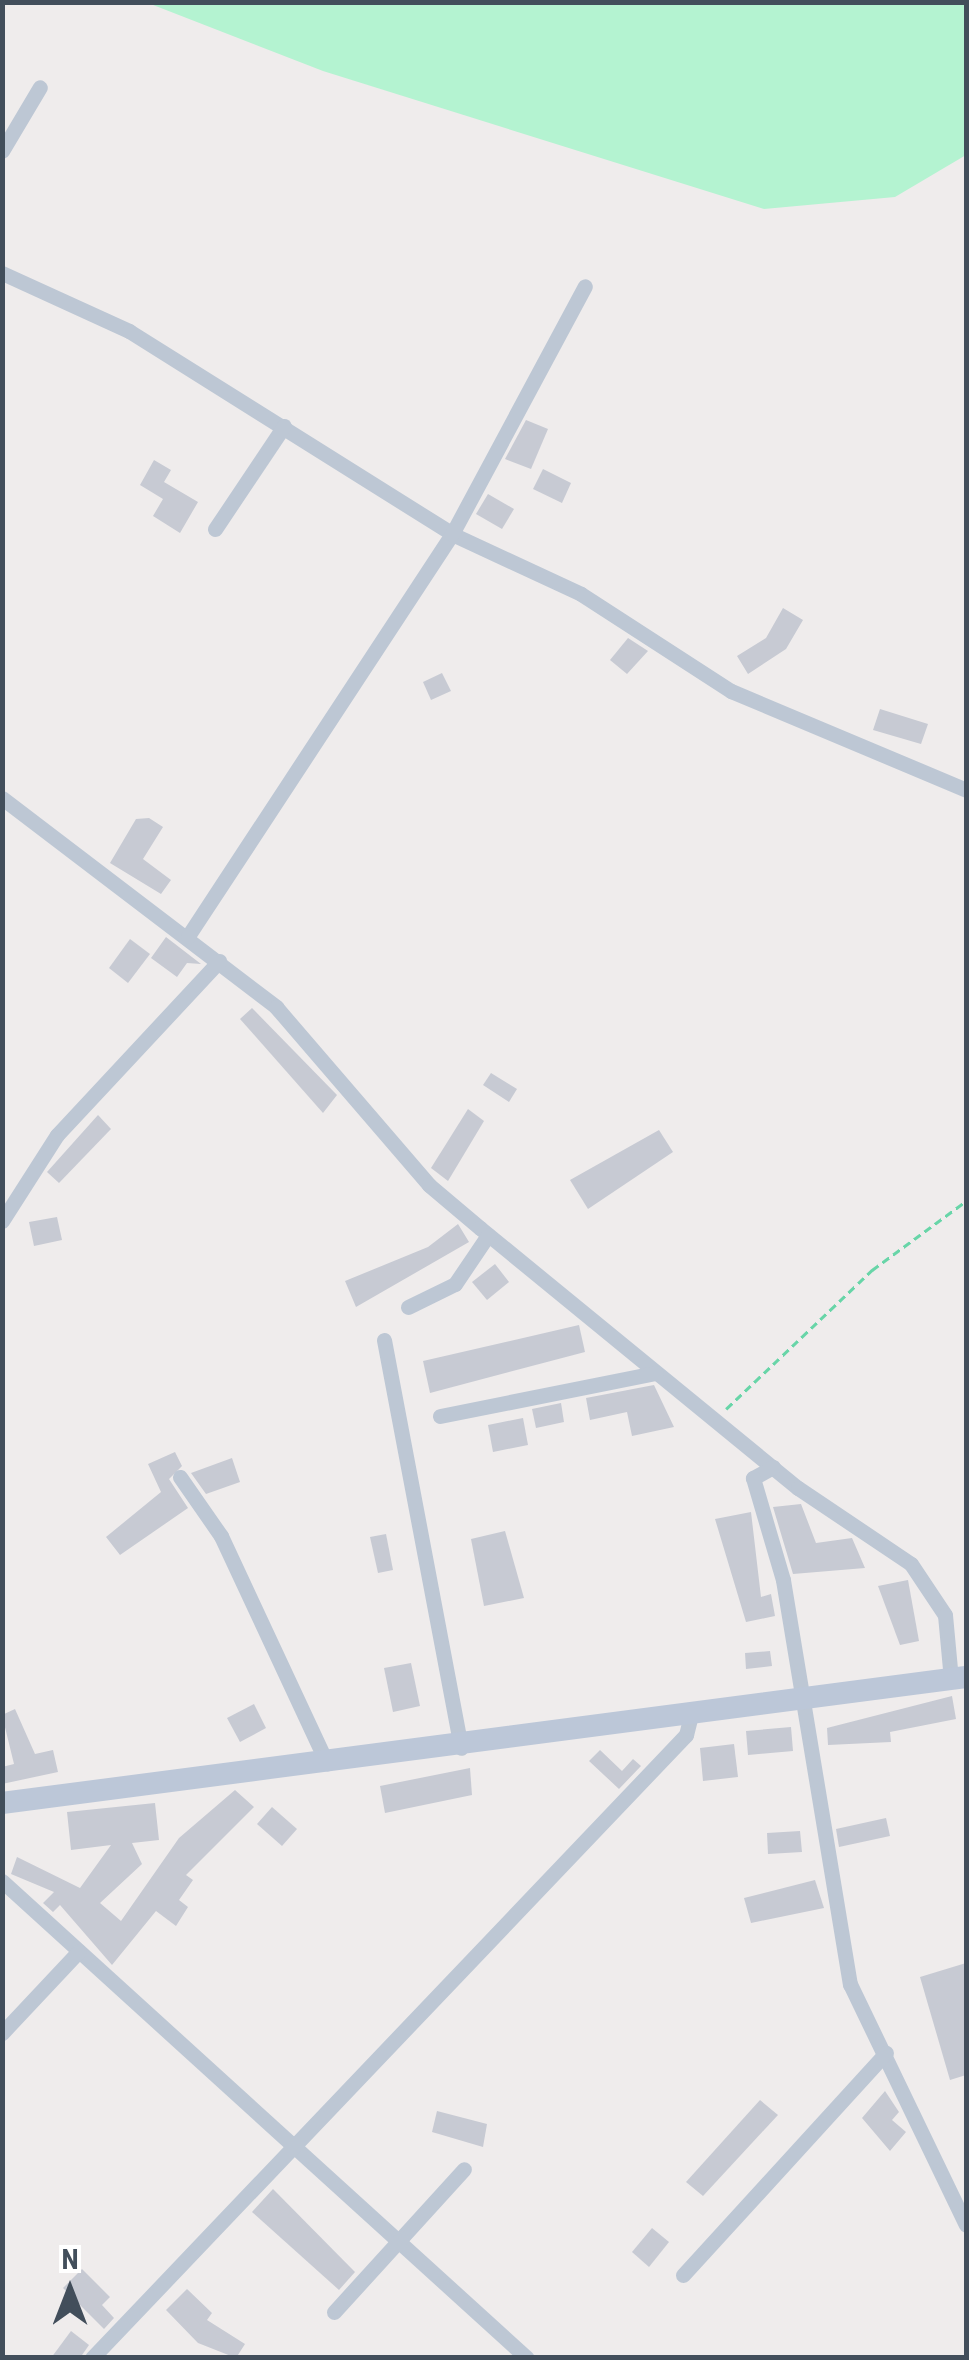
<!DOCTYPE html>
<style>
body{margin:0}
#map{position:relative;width:969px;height:2360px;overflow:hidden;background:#efecec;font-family:"Roboto Condensed",sans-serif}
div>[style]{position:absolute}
.green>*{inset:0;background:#b4f3d1}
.building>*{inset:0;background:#c7cad3}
.path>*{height:2.5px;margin-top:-1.25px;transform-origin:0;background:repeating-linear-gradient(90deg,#68d5a8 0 8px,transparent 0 13px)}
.street>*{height:15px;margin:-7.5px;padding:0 7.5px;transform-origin:7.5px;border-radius:7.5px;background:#bdc7d4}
.secondary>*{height:22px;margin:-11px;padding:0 11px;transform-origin:11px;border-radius:11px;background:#bcc7d8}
span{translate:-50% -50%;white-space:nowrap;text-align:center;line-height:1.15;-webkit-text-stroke:9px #fff;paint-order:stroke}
.frame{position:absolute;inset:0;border:5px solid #424e5b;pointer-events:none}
.north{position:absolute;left:20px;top:2240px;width:100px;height:100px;-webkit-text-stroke:8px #fff;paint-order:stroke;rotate:0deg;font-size:28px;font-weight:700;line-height:40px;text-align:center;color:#424e5b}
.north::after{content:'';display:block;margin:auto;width:35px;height:45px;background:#424e5b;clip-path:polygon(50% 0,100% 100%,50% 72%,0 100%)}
</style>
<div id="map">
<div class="green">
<i style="clip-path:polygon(148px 3px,966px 3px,966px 155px,895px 197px,764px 209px,323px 71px)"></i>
</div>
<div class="building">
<i style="clip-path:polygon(526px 420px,548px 429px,531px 469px,505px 459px)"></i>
<i style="clip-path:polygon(154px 460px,171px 470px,164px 482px,198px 502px,180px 533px,153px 516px,163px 499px,140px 485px)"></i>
<i style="clip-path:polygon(543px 469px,571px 483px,562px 503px,533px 489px)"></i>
<i style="clip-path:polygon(488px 494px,514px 509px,502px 529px,476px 514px)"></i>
<i style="clip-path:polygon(783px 608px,803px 620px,786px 649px,748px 674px,737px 656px,766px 638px)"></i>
<i style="clip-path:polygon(628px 638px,648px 651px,627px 674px,610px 660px)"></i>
<i style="clip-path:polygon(442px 673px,451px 691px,431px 700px,423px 682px)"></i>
<i style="clip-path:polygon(880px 709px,928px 724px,921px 744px,873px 730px)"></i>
<i style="clip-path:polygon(149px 818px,163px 827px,143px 859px,171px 880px,161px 894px,110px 863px,136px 819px)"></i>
<i style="clip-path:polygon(166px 937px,201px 964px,187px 963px,177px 977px,151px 958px)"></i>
<i style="clip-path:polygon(130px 939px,150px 954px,128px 983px,109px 968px)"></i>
<i style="clip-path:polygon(252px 1008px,337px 1095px,323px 1113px,240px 1019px)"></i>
<i style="clip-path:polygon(491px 1073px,517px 1089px,509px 1102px,483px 1085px)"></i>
<i style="clip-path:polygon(468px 1109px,484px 1121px,448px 1181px,431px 1168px)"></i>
<i style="clip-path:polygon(98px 1115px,111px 1129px,59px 1183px,47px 1172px)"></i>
<i style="clip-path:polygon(659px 1130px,673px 1152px,588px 1209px,570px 1180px)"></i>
<i style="clip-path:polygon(57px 1217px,62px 1240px,34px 1246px,29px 1222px)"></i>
<i style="clip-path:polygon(458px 1224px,469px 1242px,356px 1307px,345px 1281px,428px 1247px)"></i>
<i style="clip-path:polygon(495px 1264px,509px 1282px,487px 1300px,472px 1282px)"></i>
<i style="clip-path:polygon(579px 1325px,585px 1352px,430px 1393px,423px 1361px)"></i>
<i style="clip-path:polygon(654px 1385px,674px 1427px,632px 1436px,627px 1412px,590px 1420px,586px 1398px)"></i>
<i style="clip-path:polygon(561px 1403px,564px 1422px,536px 1428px,532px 1409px)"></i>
<i style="clip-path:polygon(523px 1418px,528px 1445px,493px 1452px,488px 1425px)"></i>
<i style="clip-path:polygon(175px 1452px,182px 1466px,169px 1479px,188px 1508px,120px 1555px,106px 1537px,161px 1492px,148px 1464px)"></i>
<i style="clip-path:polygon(232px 1458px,240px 1482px,206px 1494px,191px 1473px)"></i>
<i style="clip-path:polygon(801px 1504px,816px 1543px,852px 1538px,865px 1568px,793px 1574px,773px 1507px)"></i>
<i style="clip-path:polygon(751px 1512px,761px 1597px,771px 1594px,775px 1616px,746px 1622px,715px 1519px)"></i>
<i style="clip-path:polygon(505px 1531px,524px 1598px,484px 1606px,471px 1539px)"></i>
<i style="clip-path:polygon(386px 1534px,393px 1570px,378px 1573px,370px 1537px)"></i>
<i style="clip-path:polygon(908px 1580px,919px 1641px,900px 1645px,878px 1586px)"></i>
<i style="clip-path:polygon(770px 1651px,772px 1666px,746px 1669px,745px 1653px)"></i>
<i style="clip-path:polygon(411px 1663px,420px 1706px,393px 1712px,384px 1668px)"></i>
<i style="clip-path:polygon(952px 1696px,956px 1719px,890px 1732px,891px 1742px,828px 1745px,827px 1728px)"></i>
<i style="clip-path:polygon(254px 1704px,266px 1728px,240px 1742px,227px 1718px)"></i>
<i style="clip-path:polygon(15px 1709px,35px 1754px,53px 1750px,58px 1772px,2px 1784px,2px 1767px,14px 1764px,2px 1715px)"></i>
<i style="clip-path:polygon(791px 1727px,793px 1751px,748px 1755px,746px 1731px)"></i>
<i style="clip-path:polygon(734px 1744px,738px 1777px,703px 1781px,700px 1748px)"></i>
<i style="clip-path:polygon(600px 1750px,622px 1771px,633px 1759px,641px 1766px,619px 1789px,589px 1761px)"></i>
<i style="clip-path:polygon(470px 1768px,472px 1795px,385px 1813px,380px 1786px)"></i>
<i style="clip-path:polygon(235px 1790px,254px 1807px,186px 1875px,193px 1880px,179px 1900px,188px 1907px,176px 1926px,156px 1911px,112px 1965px,60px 1905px,53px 1912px,43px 1903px,54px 1892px,11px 1874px,17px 1857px,80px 1888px,111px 1845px,71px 1850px,67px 1812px,155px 1803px,159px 1840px,132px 1843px,142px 1864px,100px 1903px,121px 1921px,179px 1838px)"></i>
<i style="clip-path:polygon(272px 1807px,297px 1829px,282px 1846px,257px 1824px)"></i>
<i style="clip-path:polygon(886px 1818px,890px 1836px,839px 1847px,836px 1829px)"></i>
<i style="clip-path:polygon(800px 1831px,802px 1852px,768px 1854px,767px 1833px)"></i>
<i style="clip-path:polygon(815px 1880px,824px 1908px,751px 1923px,744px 1898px)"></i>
<i style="clip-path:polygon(966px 1963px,966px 2075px,950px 2080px,920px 1977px)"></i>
<i style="clip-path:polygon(885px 2091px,899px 2112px,892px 2120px,906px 2132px,890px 2151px,862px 2118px)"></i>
<i style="clip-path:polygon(760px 2100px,778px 2115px,703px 2196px,686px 2182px)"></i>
<i style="clip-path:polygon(437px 2111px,487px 2124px,483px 2147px,432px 2132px)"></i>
<i style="clip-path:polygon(273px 2189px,355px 2272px,339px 2290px,252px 2212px)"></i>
<i style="clip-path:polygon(652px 2228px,669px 2242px,649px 2267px,632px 2252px)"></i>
<i style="clip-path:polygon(82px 2269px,110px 2297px,102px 2305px,114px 2318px,104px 2329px,63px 2288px)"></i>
<i style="clip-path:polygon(187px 2289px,212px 2313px,207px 2320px,245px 2344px,236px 2358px,198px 2343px,166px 2310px)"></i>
<i style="clip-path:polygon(71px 2331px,89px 2345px,80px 2358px,51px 2358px)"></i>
</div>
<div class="path">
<i style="left:726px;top:1409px;width:202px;rotate:-43.6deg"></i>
<i style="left:872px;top:1270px;width:117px;rotate:-36.3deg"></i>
</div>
<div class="street">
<i style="left:2px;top:151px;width:74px;rotate:-59.3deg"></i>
<i style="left:2px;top:273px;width:140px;rotate:24.5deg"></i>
<i style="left:129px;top:331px;width:381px;rotate:32.1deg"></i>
<i style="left:452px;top:534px;width:142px;rotate:24.9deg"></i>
<i style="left:581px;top:594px;width:179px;rotate:32.9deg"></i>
<i style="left:731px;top:691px;width:255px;rotate:22.8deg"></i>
<i style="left:215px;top:529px;width:124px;rotate:-56.2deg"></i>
<i style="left:2px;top:798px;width:345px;rotate:37.3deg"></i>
<i style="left:276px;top:1007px;width:235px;rotate:49.3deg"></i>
<i style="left:429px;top:1185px;width:67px;rotate:40.1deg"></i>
<i style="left:480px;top:1228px;width:411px;rotate:39.3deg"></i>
<i style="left:798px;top:1488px;width:136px;rotate:33.9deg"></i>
<i style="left:911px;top:1564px;width:61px;rotate:56.3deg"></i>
<i style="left:945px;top:1615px;width:65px;rotate:84.7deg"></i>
<i style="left:188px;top:936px;width:481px;rotate:-56.7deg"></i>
<i style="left:452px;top:534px;width:281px;rotate:-61.8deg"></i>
<i style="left:2px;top:1221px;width:102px;rotate:-57.4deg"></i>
<i style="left:57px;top:1135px;width:238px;rotate:-47deg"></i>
<i style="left:408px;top:1307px;width:52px;rotate:-26.1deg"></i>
<i style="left:455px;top:1284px;width:59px;rotate:-56deg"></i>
<i style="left:384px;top:1340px;width:415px;rotate:79.3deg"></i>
<i style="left:440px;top:1416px;width:220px;rotate:-11.3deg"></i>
<i style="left:773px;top:1467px;width:23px;rotate:151deg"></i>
<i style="left:753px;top:1478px;width:106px;rotate:73.6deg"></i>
<i style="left:783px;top:1580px;width:410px;rotate:80.6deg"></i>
<i style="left:850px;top:1984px;width:267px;rotate:64.3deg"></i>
<i style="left:180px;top:1477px;width:72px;rotate:55.2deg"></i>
<i style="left:221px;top:1536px;width:251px;rotate:65deg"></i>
<i style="left:2px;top:1881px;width:709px;rotate:42.26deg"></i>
<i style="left:2px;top:2033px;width:112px;rotate:-46.8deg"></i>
<i style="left:683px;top:2275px;width:301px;rotate:-47.6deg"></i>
<i style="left:334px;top:2312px;width:193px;rotate:-47.7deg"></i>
<i style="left:92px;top:2358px;width:861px;rotate:-46.37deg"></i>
<i style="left:686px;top:1735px;width:16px;rotate:-76deg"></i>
</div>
<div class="secondary">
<i style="left:2px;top:1803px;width:972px;rotate:-7.45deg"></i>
</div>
<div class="frame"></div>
<div class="north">N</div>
</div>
